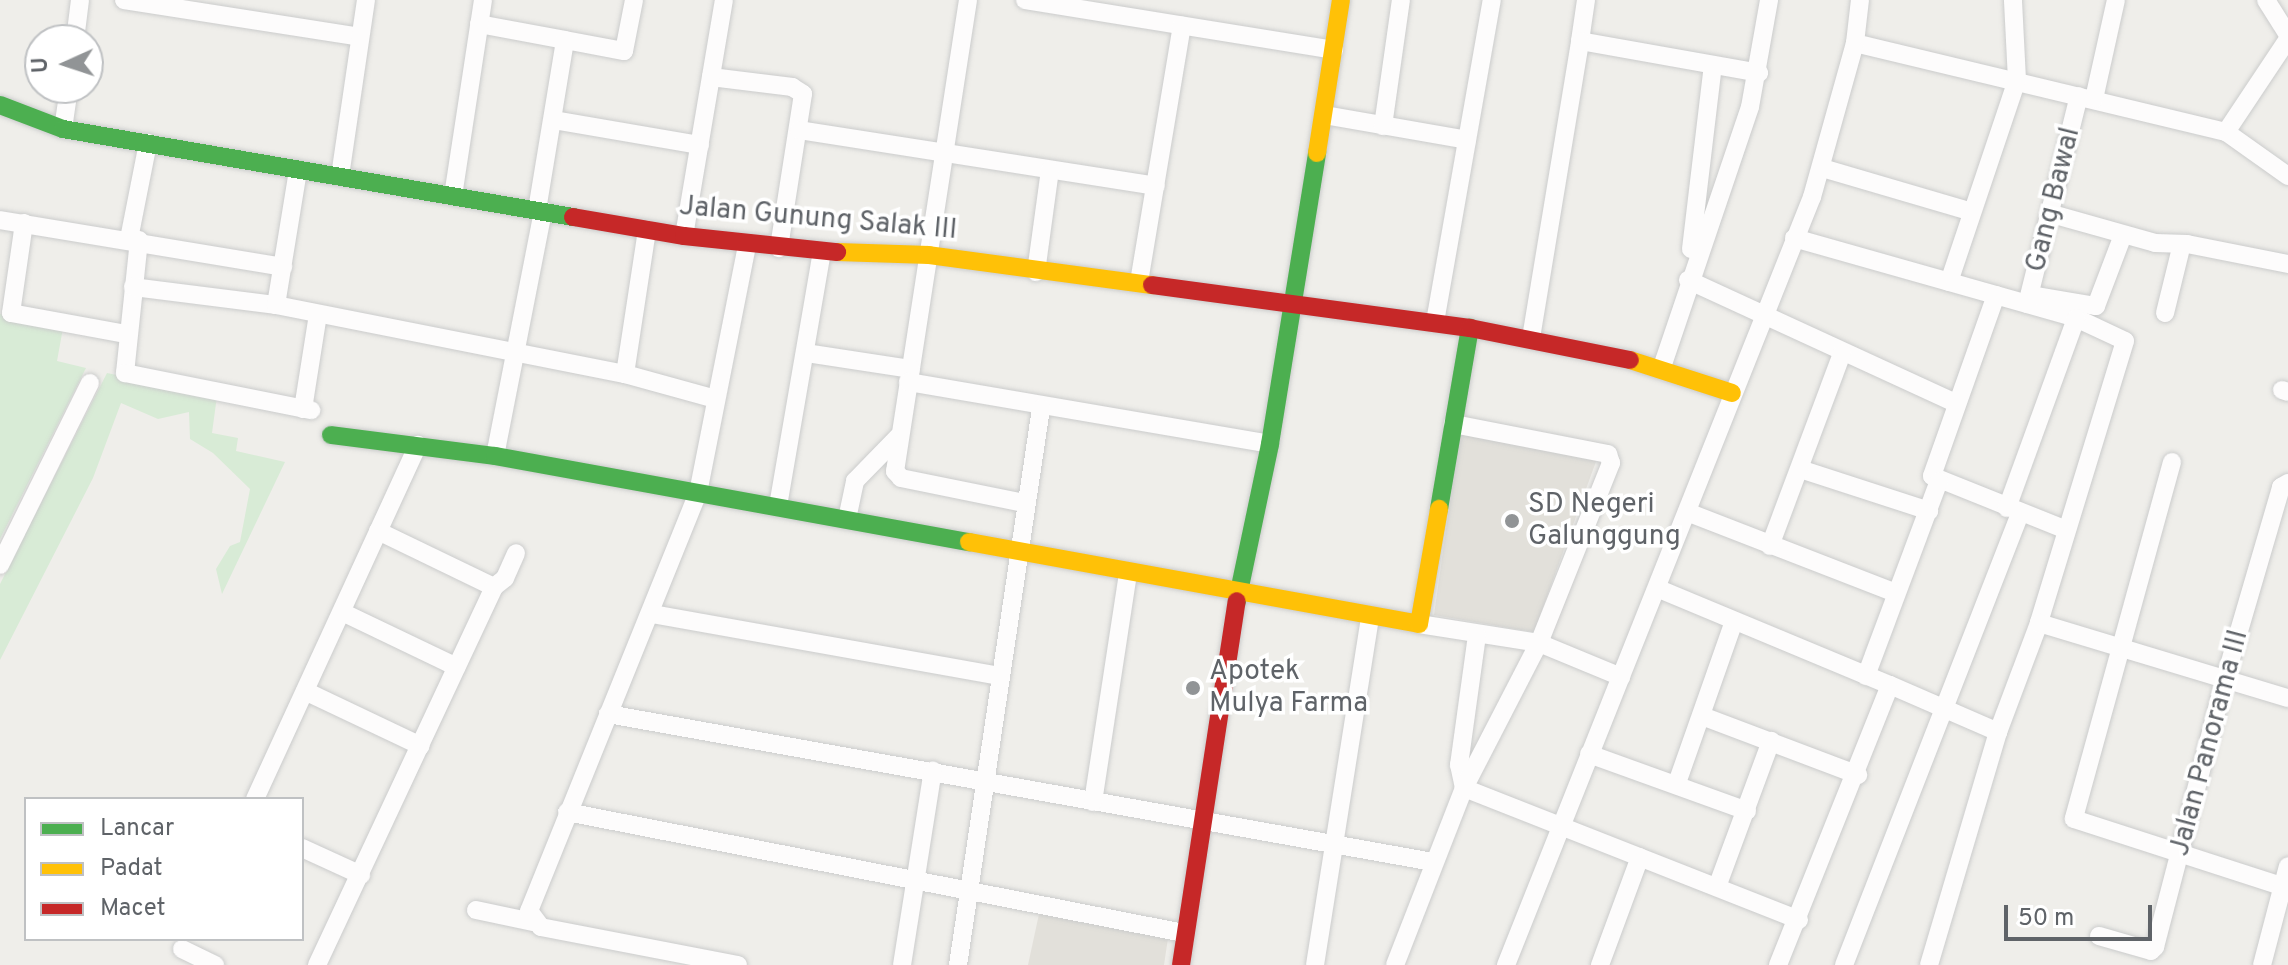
<!DOCTYPE html>
<style>
body{margin:0}
#map{position:relative;width:2288px;height:965px;overflow:hidden;background:#efeeea;font-family:Overpass,sans-serif}
div>[style]{position:absolute}
.education>*{inset:0;background:#e2e0da}
.green>*{inset:0;background:#d8ebd6}
.roads{filter:drop-shadow(0 0 2px #cbcccc) drop-shadow(0 0 2px #cbcccc)}
.street>*{height:18px;margin:-9px;padding:0 9px;transform-origin:9px;border-radius:9px;background:#fdfcfc}
.fast>*{height:18px;margin:-9px;padding:0 9px;transform-origin:9px;border-radius:9px;background:#4caf50}
.slow>*{height:18px;margin:-9px;padding:0 9px;transform-origin:9px;border-radius:9px;background:#ffc107}
.jam>*{height:18px;margin:-9px;padding:0 9px;transform-origin:9px;border-radius:9px;background:#c62828}
.dots>*{width:22px;height:22px;translate:-50% -50%;box-sizing:border-box;border:4px solid #fff;border-radius:50%}
span{translate:-50% -50%;white-space:nowrap;text-align:center;line-height:1.15;-webkit-text-stroke:7px #fff;paint-order:stroke}
.street-label{font-size:28px;color:#5f6368}
.poi-label{font-size:28px;color:#5f6368}
.left{translate:0 -50%;text-align:left}
.legend{position:absolute;left:24px;top:797px;width:280px;height:144px;box-sizing:border-box;background:#fff;border:2px solid #bfc1c3;margin:0;padding:10px 14px;list-style:none;font-size:24px;color:#5f6368}
.legend li{display:flex;align-items:center;gap:16px;height:40px}
.legend b{width:40px;border:2px solid #bfc1c3}
.north{position:absolute;left:24px;top:24px;width:80px;height:80px;box-sizing:border-box;background:#fff;border:2px solid #bfc1c3;border-radius:50%;rotate:267deg;font-size:22px;font-weight:700;line-height:32px;text-align:center;color:#5f6368}
.north::after{content:'';display:block;margin:auto;width:28px;height:36px;background:#919496;clip-path:polygon(50% 0,100% 100%,50% 72%,0 100%)}
.scale{position:absolute;left:2004px;top:905px;width:148px;height:36px;box-sizing:border-box;border:4px solid #5f6368;border-top:0;padding-left:10px;font-size:24px;line-height:28px;white-space:nowrap;color:#5f6368;-webkit-text-stroke:6px #fff;paint-order:stroke}
</style>
<div id="map">
<div class="education">
<i style="clip-path:polygon(1460px 432px,1598px 456px,1534px 632px,1434px 615px)"></i>
<i style="clip-path:polygon(1039px 914px,1168px 938px,1164px 965px,1028px 965px)"></i>
</div>
<div class="green">
<i style="clip-path:polygon(0 314px,63px 328px,57px 361px,86px 368px,0 539px)"></i>
<i style="clip-path:polygon(107px 373px,217px 396px,212px 433px,238px 438px,236px 451px,285px 462px,222px 594px,216px 569px,230px 546px,240px 542px,250px 489px,213px 453px,190px 439px,189px 412px,158px 419px,121px 403px,93px 478px,0 660px,0 584px)"></i>
</div>
<div class="roads">
<div class="street">
<i style="left:124px;top:0;width:239px;rotate:8.9deg"></i>
<i style="left:968px;top:0;width:477px;rotate:98.8deg"></i>
<i style="left:895px;top:471px;width:9px;rotate:49deg"></i>
<i style="left:901px;top:478px;width:126px;rotate:11.5deg"></i>
<i style="left:1025px;top:0;width:313px;rotate:9.2deg"></i>
<i style="left:1586px;top:0;width:41px;rotate:98.3deg"></i>
<i style="left:1580px;top:41px;width:182px;rotate:10.1deg"></i>
<i style="left:2266px;top:0;width:41px;rotate:57.8deg"></i>
<i style="left:479px;top:24px;width:87px;rotate:10.5deg"></i>
<i style="left:75px;top:40px;width:40px;rotate:-82.9deg"></i>
<i style="left:1855px;top:43px;width:382px;rotate:13.5deg"></i>
<i style="left:2226px;top:132px;width:76px;rotate:35.4deg"></i>
<i style="left:711px;top:77px;width:82px;rotate:7deg"></i>
<i style="left:792px;top:87px;width:13px;rotate:32deg"></i>
<i style="left:803px;top:94px;width:156px;rotate:98.9deg"></i>
<i style="left:2094px;top:99px;width:101px;rotate:-77.5deg"></i>
<i style="left:1324px;top:115px;width:145px;rotate:9.9deg"></i>
<i style="left:553px;top:120px;width:149px;rotate:9.7deg"></i>
<i style="left:1383px;top:126px;width:127px;rotate:-81.9deg"></i>
<i style="left:63px;top:129px;width:41px;rotate:-81.7deg"></i>
<i style="left:799px;top:130px;width:361px;rotate:8.9deg"></i>
<i style="left:2226px;top:132px;width:112px;rotate:-56.3deg"></i>
<i style="left:1822px;top:168px;width:156px;rotate:16.3deg"></i>
<i style="left:340px;top:176px;width:178px;rotate:-81.6deg"></i>
<i style="left:453px;top:196px;width:198px;rotate:-81.3deg"></i>
<i style="left:537px;top:210px;width:172px;rotate:-80.6deg"></i>
<i style="left:565px;top:40px;width:60px;rotate:10.6deg"></i>
<i style="left:624px;top:51px;width:52px;rotate:-78.9deg"></i>
<i style="left:2052px;top:214px;width:107px;rotate:15.7deg"></i>
<i style="left:2155px;top:243px;width:32px;rotate:2deg"></i>
<i style="left:2187px;top:244px;width:103px;rotate:11.2deg"></i>
<i style="left:0;top:220px;width:287px;rotate:9.4deg"></i>
<i style="left:24px;top:223px;width:91px;rotate:98.2deg"></i>
<i style="left:11px;top:313px;width:116px;rotate:10.4deg"></i>
<i style="left:684px;top:236px;width:239px;rotate:-80.4deg"></i>
<i style="left:1794px;top:238px;width:293px;rotate:15.8deg"></i>
<i style="left:2076px;top:318px;width:54px;rotate:25.1deg"></i>
<i style="left:2125px;top:341px;width:295px;rotate:107deg"></i>
<i style="left:2039px;top:623px;width:116px;rotate:110.6deg"></i>
<i style="left:1998px;top:732px;width:243px;rotate:106.5deg"></i>
<i style="left:129px;top:239px;width:98px;rotate:-78.8deg"></i>
<i style="left:139px;top:240px;width:134px;rotate:96deg"></i>
<i style="left:125px;top:373px;width:190px;rotate:11.3deg"></i>
<i style="left:1691px;top:249px;width:185px;rotate:-83.2deg"></i>
<i style="left:1036px;top:272px;width:103px;rotate:-82.2deg"></i>
<i style="left:1688px;top:280px;width:295px;rotate:24.7deg"></i>
<i style="left:1139px;top:282px;width:260px;rotate:-80.5deg"></i>
<i style="left:1949px;top:282px;width:213px;rotate:-71.4deg"></i>
<i style="left:2017px;top:80px;width:80px;rotate:-92.9deg"></i>
<i style="left:133px;top:287px;width:144px;rotate:7.2deg"></i>
<i style="left:276px;top:305px;width:356px;rotate:11.2deg"></i>
<i style="left:625px;top:374px;width:94px;rotate:15.4deg"></i>
<i style="left:1996px;top:295px;width:192px;rotate:109.5deg"></i>
<i style="left:1932px;top:476px;width:144px;rotate:21.9deg"></i>
<i style="left:2037px;top:296px;width:60px;rotate:9.6deg"></i>
<i style="left:2096px;top:306px;width:76px;rotate:-69.2deg"></i>
<i style="left:2027px;top:304px;width:214px;rotate:-76deg"></i>
<i style="left:276px;top:305px;width:137px;rotate:-80.7deg"></i>
<i style="left:2165px;top:313px;width:71px;rotate:-76.2deg"></i>
<i style="left:1435px;top:322px;width:327px;rotate:-80deg"></i>
<i style="left:1531px;top:338px;width:301px;rotate:-80.6deg"></i>
<i style="left:806px;top:353px;width:106px;rotate:8.7deg"></i>
<i style="left:1662px;top:367px;width:274px;rotate:-71.3deg"></i>
<i style="left:1750px;top:107px;width:109px;rotate:-79.9deg"></i>
<i style="left:625px;top:374px;width:146px;rotate:-81.3deg"></i>
<i style="left:908px;top:382px;width:367px;rotate:9.7deg"></i>
<i style="left:2282px;top:390px;width:6px;rotate:18deg"></i>
<i style="left:303px;top:409px;width:96px;rotate:-81deg"></i>
<i style="left:495px;top:456px;width:250px;rotate:-78.9deg"></i>
<i style="left:2172px;top:462px;width:370px;rotate:105.4deg"></i>
<i style="left:2074px;top:819px;width:219px;rotate:17.9deg"></i>
<i style="left:1800px;top:469px;width:136px;rotate:18deg"></i>
<i style="left:778px;top:506px;width:258px;rotate:-80.2deg"></i>
<i style="left:2007px;top:508px;width:202px;rotate:-70deg"></i>
<i style="left:1687px;top:512px;width:224px;rotate:21.2deg"></i>
<i style="left:847px;top:519px;width:39px;rotate:-78deg"></i>
<i style="left:855px;top:481px;width:62px;rotate:-45.7deg"></i>
<i style="left:378px;top:531px;width:129px;rotate:25.8deg"></i>
<i style="left:1770px;top:546px;width:206px;rotate:-69.5deg"></i>
<i style="left:0;top:565px;width:203px;rotate:-63.7deg"></i>
<i style="left:1659px;top:589px;width:250px;rotate:22.6deg"></i>
<i style="left:1890px;top:685px;width:302px;rotate:111.8deg"></i>
<i style="left:342px;top:612px;width:127px;rotate:25.6deg"></i>
<i style="left:652px;top:614px;width:352px;rotate:10.1deg"></i>
<i style="left:2039px;top:623px;width:260px;rotate:16.8deg"></i>
<i style="left:1419px;top:624px;width:121px;rotate:9deg"></i>
<i style="left:1539px;top:643px;width:89px;rotate:22.5deg"></i>
<i style="left:1866px;top:676px;width:208px;rotate:-69.5deg"></i>
<i style="left:1890px;top:685px;width:118px;rotate:23.5deg"></i>
<i style="left:305px;top:691px;width:128px;rotate:25.4deg"></i>
<i style="left:608px;top:714px;width:838px;rotate:10.17deg"></i>
<i style="left:1702px;top:716px;width:167px;rotate:20.7deg"></i>
<i style="left:1589px;top:754px;width:168px;rotate:19.8deg"></i>
<i style="left:1677px;top:783px;width:172px;rotate:-70.6deg"></i>
<i style="left:1464px;top:788px;width:360px;rotate:21.5deg"></i>
<i style="left:1464px;top:788px;width:24px;rotate:-102deg"></i>
<i style="left:1459px;top:765px;width:131px;rotate:-82.1deg"></i>
<i style="left:255px;top:799px;width:390px;rotate:-65.3deg"></i>
<i style="left:1093px;top:802px;width:233px;rotate:-81.3deg"></i>
<i style="left:567px;top:812px;width:629px;rotate:11.1deg"></i>
<i style="left:302px;top:848px;width:65px;rotate:24.6deg"></i>
<i style="left:1717px;top:887px;width:156px;rotate:-69.7deg"></i>
<i style="left:476px;top:910px;width:58px;rotate:11.9deg"></i>
<i style="left:2099px;top:936px;width:54px;rotate:16.1deg"></i>
<i style="left:2151px;top:951px;width:6px;rotate:-45deg"></i>
<i style="left:2155px;top:947px;width:277px;rotate:-75.4deg"></i>
<i style="left:2225px;top:679px;width:200px;rotate:-73.7deg"></i>
<i style="left:2281px;top:487px;width:8px;rotate:-30deg"></i>
<i style="left:182px;top:949px;width:37px;rotate:26deg"></i>
<i style="left:317px;top:965px;width:417px;rotate:-64.9deg"></i>
<i style="left:494px;top:587px;width:14px;rotate:-39deg"></i>
<i style="left:505px;top:578px;width:27px;rotate:-66deg"></i>
<i style="left:738px;top:965px;width:201px;rotate:-169.1deg"></i>
<i style="left:541px;top:927px;width:20px;rotate:-127deg"></i>
<i style="left:529px;top:911px;width:451px;rotate:-68deg"></i>
<i style="left:698px;top:493px;width:253px;rotate:-78.8deg"></i>
<i style="left:902px;top:965px;width:197px;rotate:-81deg"></i>
<i style="left:958px;top:965px;width:563px;rotate:-81.52deg"></i>
<i style="left:1315px;top:965px;width:353px;rotate:-81deg"></i>
<i style="left:1395px;top:965px;width:190px;rotate:-68.7deg"></i>
<i style="left:1464px;top:788px;width:163px;rotate:-62.7deg"></i>
<i style="left:1539px;top:643px;width:194px;rotate:-68.2deg"></i>
<i style="left:1611px;top:463px;width:9px;rotate:-108deg"></i>
<i style="left:1608px;top:454px;width:158px;rotate:-169deg"></i>
<i style="left:1506px;top:965px;width:827px;rotate:-68.28deg"></i>
<i style="left:1812px;top:197px;width:160px;rotate:-74.4deg"></i>
<i style="left:1855px;top:43px;width:43px;rotate:-83.4deg"></i>
<i style="left:1600px;top:965px;width:115px;rotate:-69.7deg"></i>
<i style="left:1844px;top:965px;width:486px;rotate:-68.7deg"></i>
<i style="left:2262px;top:965px;width:102px;rotate:-75.3deg"></i>
</div>
<div class="fast">
<i style="left:0;top:105px;width:67px;rotate:20.9deg"></i>
<i style="left:63px;top:129px;width:518px;rotate:9.79deg"></i>
<i style="left:331px;top:435px;width:165px;rotate:7.3deg"></i>
<i style="left:495px;top:456px;width:482px;rotate:10.3deg"></i>
<i style="left:1439px;top:509px;width:184px;rotate:-80.3deg"></i>
<i style="left:1237px;top:601px;width:160px;rotate:-78.1deg"></i>
<i style="left:1270px;top:444px;width:295px;rotate:-80.8deg"></i>
</div>
<div class="slow">
<i style="left:1317px;top:153px;width:155px;rotate:-81.1deg"></i>
<i style="left:837px;top:252px;width:92px;rotate:1.9deg"></i>
<i style="left:929px;top:255px;width:225px;rotate:7.7deg"></i>
<i style="left:1630px;top:360px;width:107px;rotate:17.9deg"></i>
<i style="left:969px;top:542px;width:457px;rotate:10.3deg"></i>
<i style="left:1419px;top:624px;width:117px;rotate:-80.1deg"></i>
</div>
<div class="jam">
<i style="left:573px;top:217px;width:113px;rotate:9.7deg"></i>
<i style="left:684px;top:236px;width:154px;rotate:6deg"></i>
<i style="left:1152px;top:285px;width:321px;rotate:7.7deg"></i>
<i style="left:1470px;top:328px;width:163px;rotate:11.3deg"></i>
<i style="left:1181px;top:965px;width:368px;rotate:-81.3deg"></i>
</div>
</div>
<div class="dots">
<i style="left:1512px;top:521px;background:#919496"></i>
<i style="left:1193px;top:688px;background:#919496"></i>
</div>
<div class="street-label">
<span style="left:2054px;top:200px;rotate:-76deg">Gang Bawal</span>
<span style="left:818px;top:219px;rotate:5deg">Jalan Gunung Salak III</span>
<span style="left:2210px;top:743px;rotate:-75deg">Jalan Panorama III</span>
</div>
<div class="poi-label">
<span class="left" style="left:1528px;top:521px">SD Negeri<br>Galunggung</span>
<span class="left" style="left:1209px;top:688px">Apotek<br>Mulya Farma</span>
</div>
<ul class="legend">
<li><b style="height:10px;background:#4caf50"></b>Lancar</li>
<li><b style="height:10px;background:#ffc107"></b>Padat</li>
<li><b style="height:10px;background:#c62828"></b>Macet</li>
</ul>
<div class="north">U</div>
<div class="scale">50 m</div>
</div>
